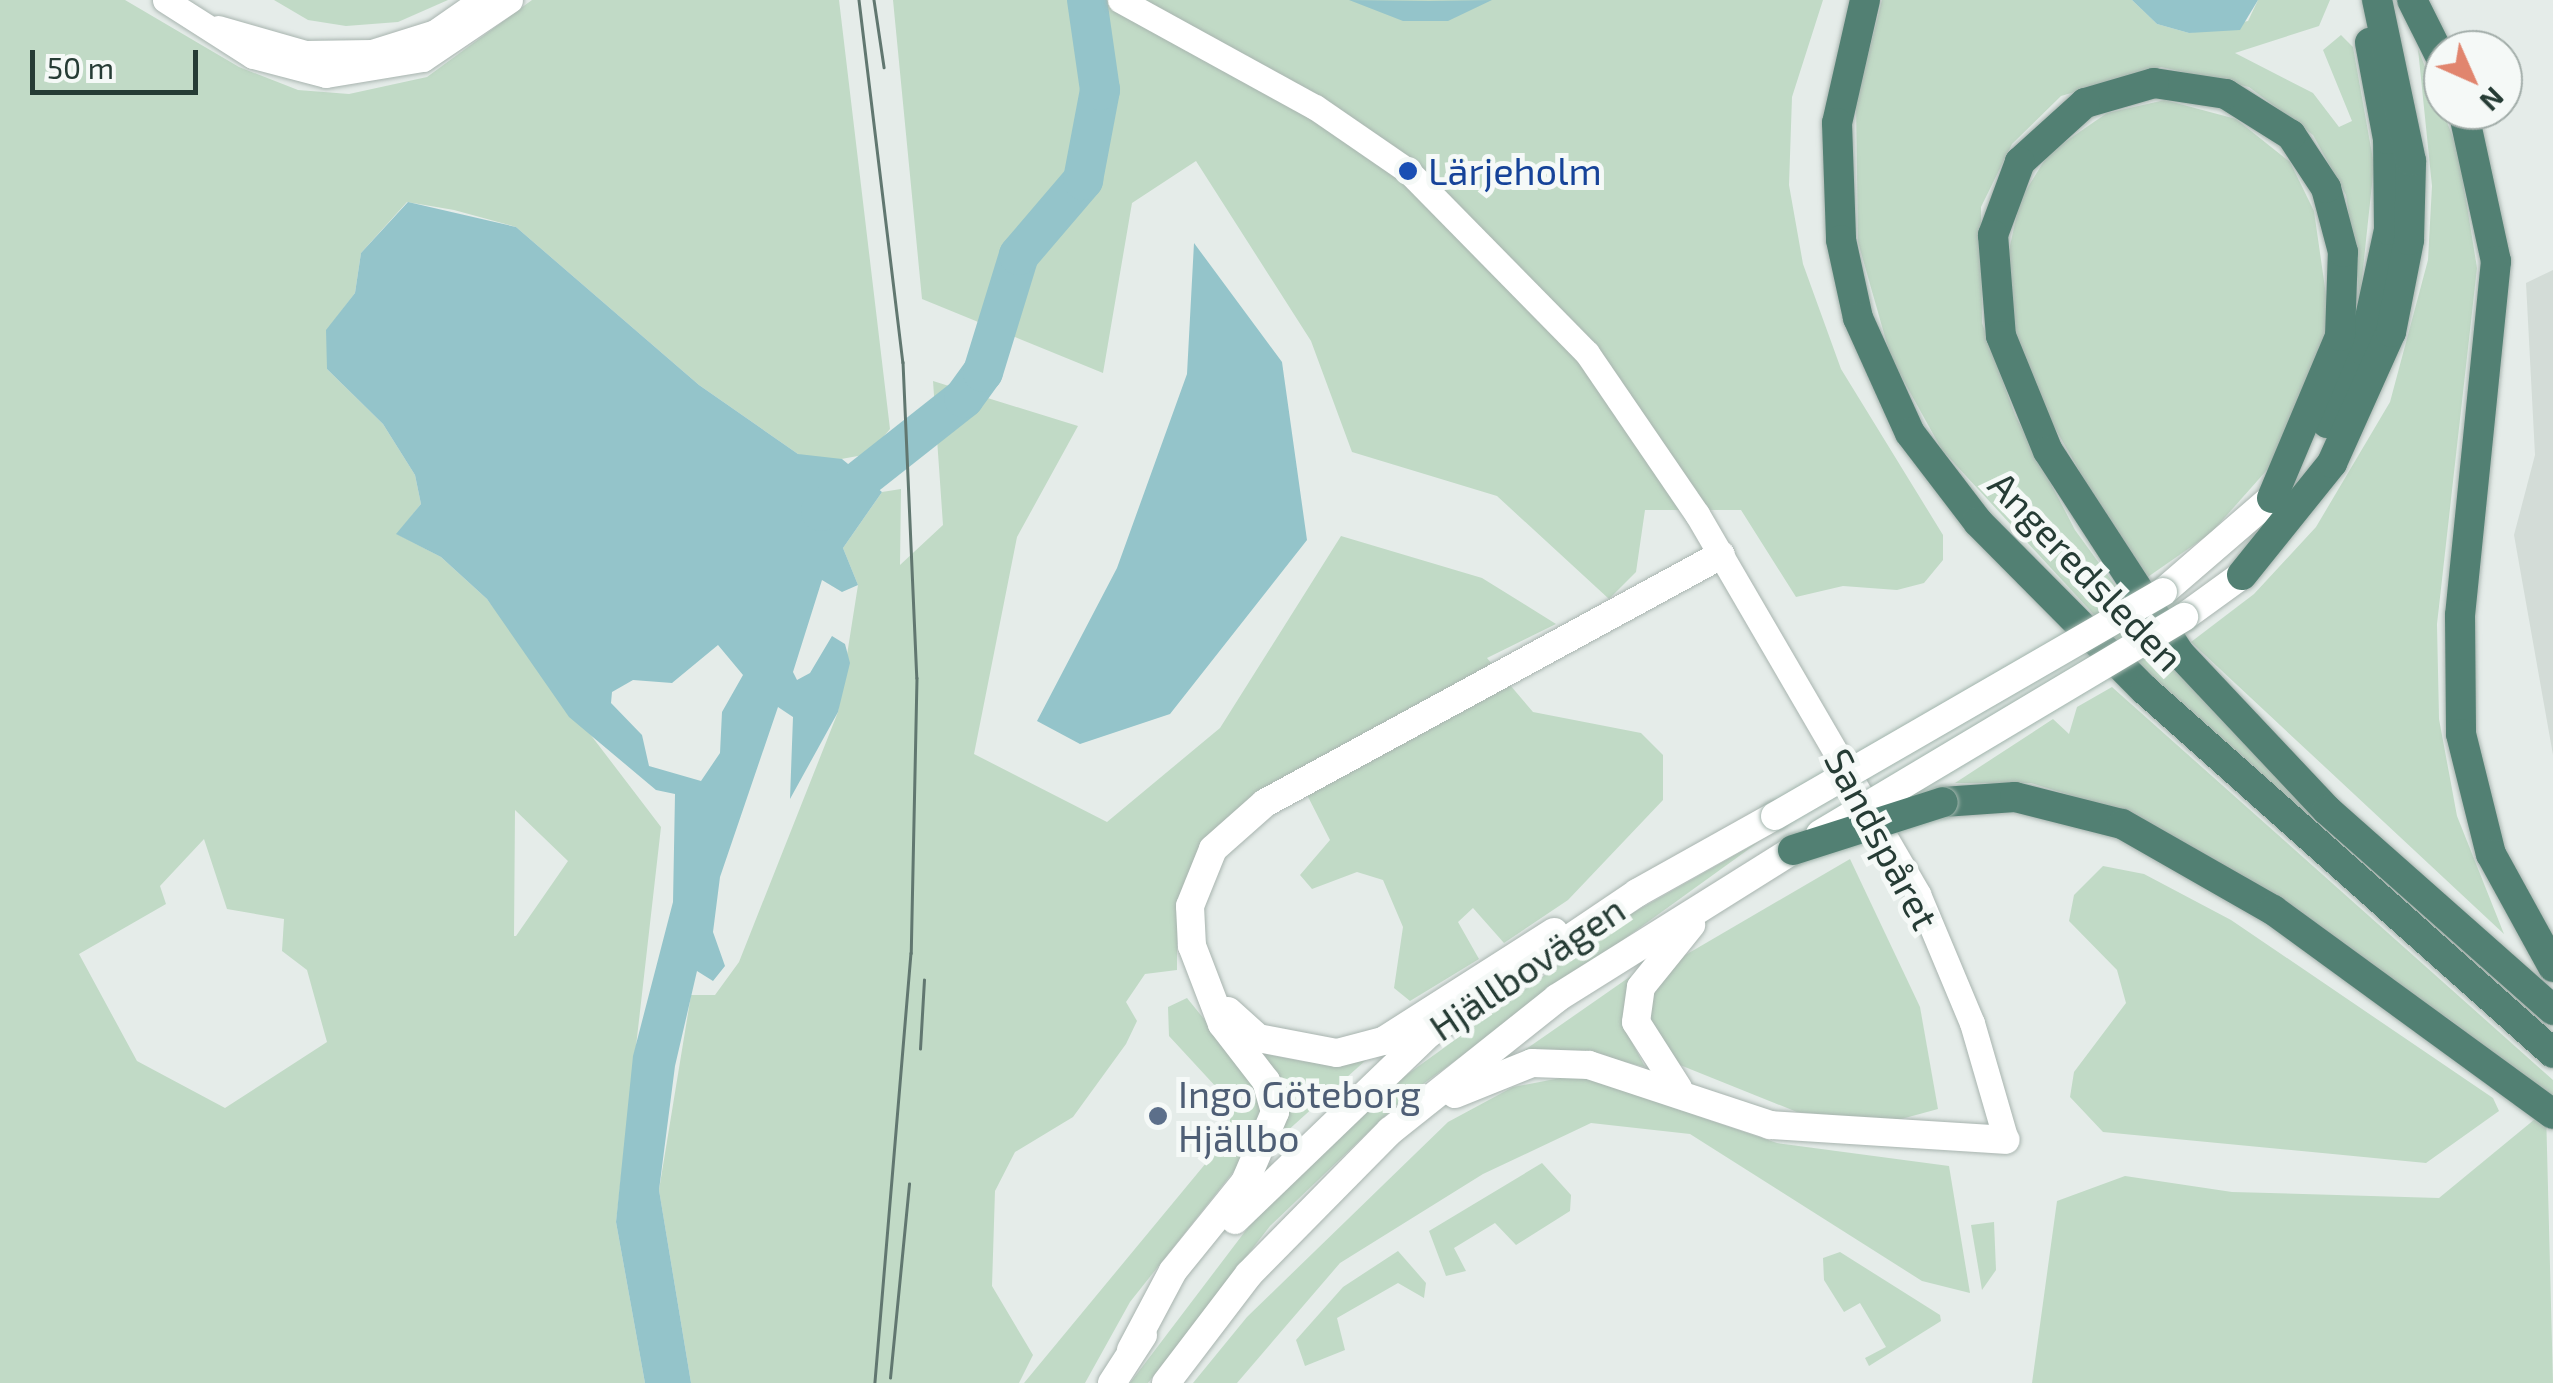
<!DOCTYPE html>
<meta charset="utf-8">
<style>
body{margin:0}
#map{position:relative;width:2553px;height:1383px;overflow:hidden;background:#e5ece9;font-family:"Exo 2",sans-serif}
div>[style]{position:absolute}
.built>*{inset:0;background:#d3dcd7}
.green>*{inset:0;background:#c1dac6}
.water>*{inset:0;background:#94c4ca}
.river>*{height:40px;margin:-20px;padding:0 20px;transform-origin:20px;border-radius:20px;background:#94c4ca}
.roads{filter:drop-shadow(0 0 2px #a8b4af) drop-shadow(0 0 2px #a8b4af)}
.tertiary>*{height:25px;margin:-12.5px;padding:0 12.5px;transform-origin:12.5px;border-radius:12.5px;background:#fff}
.secondary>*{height:28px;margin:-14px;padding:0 14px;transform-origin:14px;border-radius:14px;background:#fff}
.trunk>*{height:30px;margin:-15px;padding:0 15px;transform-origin:15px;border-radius:15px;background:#528073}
.tram>*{height:2.5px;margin:-1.25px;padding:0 1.25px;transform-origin:1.25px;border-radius:1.25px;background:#617770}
.bridges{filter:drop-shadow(0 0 2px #a1b4ac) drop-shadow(0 0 2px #a1b4ac)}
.secondary-bridge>*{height:28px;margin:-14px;padding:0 14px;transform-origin:14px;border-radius:14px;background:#fff}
.trunk-bridge>*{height:30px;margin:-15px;padding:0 15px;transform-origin:15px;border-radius:15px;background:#528073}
.dots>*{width:28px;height:28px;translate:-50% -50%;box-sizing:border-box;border:5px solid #f5f9f7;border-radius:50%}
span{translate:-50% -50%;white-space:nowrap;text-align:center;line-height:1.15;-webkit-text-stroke:10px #f5f9f7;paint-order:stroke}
.transit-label{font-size:38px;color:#164399}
.left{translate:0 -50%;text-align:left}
.street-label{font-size:38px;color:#263c35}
.service-label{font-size:38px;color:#4e5e75}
.north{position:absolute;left:2423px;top:30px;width:100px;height:100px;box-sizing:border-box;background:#f5f9f7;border:2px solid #a2ada9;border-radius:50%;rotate:135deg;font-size:28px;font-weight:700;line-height:40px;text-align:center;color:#263c35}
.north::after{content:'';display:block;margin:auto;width:35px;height:45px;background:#e1856e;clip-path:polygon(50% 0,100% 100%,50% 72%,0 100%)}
.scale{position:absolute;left:30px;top:50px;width:168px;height:45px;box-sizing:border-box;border:5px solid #263c35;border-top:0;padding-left:12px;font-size:30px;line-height:35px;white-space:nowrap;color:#263c35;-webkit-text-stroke:8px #f5f9f7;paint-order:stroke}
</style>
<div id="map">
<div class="built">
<i style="clip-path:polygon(2553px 270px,2553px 755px,2514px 535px,2535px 455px,2526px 283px)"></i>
</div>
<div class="green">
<i style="clip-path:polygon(evenodd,0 0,125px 0,239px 67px,298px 90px,349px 94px,427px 77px,532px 0,839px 0,890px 429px,869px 454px,819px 463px,798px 454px,699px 385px,516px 227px,454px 210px,407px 202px,361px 253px,355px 293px,327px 330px,327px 369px,383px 424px,415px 475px,421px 504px,397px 534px,441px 557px,487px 599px,661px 827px,616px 1222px,645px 1383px,0 1383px,0 0,515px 810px,568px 861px,516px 936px,514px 936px,515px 810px,0 0,204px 839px,227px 909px,284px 919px,282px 951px,307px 970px,327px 1042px,225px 1108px,137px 1061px,79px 954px,166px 904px,160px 886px,204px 839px)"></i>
<i style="clip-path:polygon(274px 0,448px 0,398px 22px,346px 26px,308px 20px)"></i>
<i style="clip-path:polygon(893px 0,1823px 0,1792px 97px,1789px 185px,1803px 264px,1841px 369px,1943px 535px,1943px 560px,1924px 583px,1897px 590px,1843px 586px,1796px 597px,1741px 510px,1645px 510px,1636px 572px,1609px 599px,1497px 496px,1352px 452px,1311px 341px,1196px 161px,1132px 203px,1103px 373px,922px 299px)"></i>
<i style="clip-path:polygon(1882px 0,2132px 0,2157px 24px,2189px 33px,2248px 21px,2258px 0,2330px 0,2319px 26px,2235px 53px,2313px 93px,2339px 127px,2352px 121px,2323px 50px,2341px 35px,2353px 47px,2374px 165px,2360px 297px,2346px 195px,2313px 135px,2249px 87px,2161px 67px,2061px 96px,2012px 144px,1981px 207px,1982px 323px,2015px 415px,2075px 530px,2173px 665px,2553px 1033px,2146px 671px,1942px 450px,1891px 358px,1858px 242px,1856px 102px)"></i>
<i style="clip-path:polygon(2418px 49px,2458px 150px,2477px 268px,2437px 624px,2439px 719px,2457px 816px,2504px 934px,2191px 642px,2254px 594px,2316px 527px,2390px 402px,2428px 260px,2432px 186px)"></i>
<i style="clip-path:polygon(2165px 100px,2236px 119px,2290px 162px,2314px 211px,2329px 316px,2322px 357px,2274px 462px,2211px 533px,2142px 581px,2047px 414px,2016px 336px,2006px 264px,2020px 200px,2049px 153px,2107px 113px)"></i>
<i style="clip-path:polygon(933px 381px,1078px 426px,1017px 537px,974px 754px,1107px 822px,1220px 728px,1341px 536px,1482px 578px,1556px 624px,1487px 658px,1533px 712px,1641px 733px,1663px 755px,1663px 800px,1568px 900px,1504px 943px,1473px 908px,1458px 922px,1479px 959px,1410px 1001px,1394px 988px,1403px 927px,1383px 880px,1357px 872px,1312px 889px,1300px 875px,1330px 840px,1302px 785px,1242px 819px,1177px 919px,1177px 970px,1145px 974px,1126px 1002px,1137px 1021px,1126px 1044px,1073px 1117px,1015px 1152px,995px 1191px,992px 1286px,1033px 1355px,1019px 1383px,691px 1383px,659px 1190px,691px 995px,715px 995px,739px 962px,838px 712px,858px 585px,843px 548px,882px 492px,901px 489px,900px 565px,943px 525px)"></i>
<i style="clip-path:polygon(2112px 687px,2553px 1080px,2553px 1099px,2449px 1019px,2117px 810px,2031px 783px,1955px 783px,2053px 719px,2069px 734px,2077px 707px)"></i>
<i style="clip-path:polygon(1760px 841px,1405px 1097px,1270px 1226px,1148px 1383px,1130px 1383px,1256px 1217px,1394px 1084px,1622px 919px)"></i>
<i style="clip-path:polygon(1850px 859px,1920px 1007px,1938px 1109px,1894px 1121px,1797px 1112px,1675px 1063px,1650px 1026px,1650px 997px,1682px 957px)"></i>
<i style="clip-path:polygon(2103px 866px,2144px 874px,2231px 920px,2493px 1098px,2499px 1111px,2426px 1163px,2103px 1132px,2070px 1097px,2074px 1072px,2126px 1003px,2117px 970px,2069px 921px,2074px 895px)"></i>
<i style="clip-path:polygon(1631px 976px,1625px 1029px,1645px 1067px,1598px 1055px,1519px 1054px)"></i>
<i style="clip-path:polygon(1187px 998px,1255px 1082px,1262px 1117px,1245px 1157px,1130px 1302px,1085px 1383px,1024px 1383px,1230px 1134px,1230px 1102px,1169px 1036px,1168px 1007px)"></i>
<i style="clip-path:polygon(1265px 1054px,1306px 1062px,1366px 1060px,1285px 1133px)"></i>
<i style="clip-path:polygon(1576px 1075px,1777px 1143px,1949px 1166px,1970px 1293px,1922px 1281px,1690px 1134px,1591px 1123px,1483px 1174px,1340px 1263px,1237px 1383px,1193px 1383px,1247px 1317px,1448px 1122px,1513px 1087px)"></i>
<i style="clip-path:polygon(2546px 1110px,2553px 1383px,2032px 1383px,2057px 1201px,2125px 1176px,2232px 1192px,2439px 1198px)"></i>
<i style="clip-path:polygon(1542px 1163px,1571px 1195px,1570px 1211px,1516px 1245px,1495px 1223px,1454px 1248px,1466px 1271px,1446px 1276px,1429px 1231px)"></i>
<i style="clip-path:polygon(1994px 1222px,1996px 1270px,1982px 1290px,1971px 1225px)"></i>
<i style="clip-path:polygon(1398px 1251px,1426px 1283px,1424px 1298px,1398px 1283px,1337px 1318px,1345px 1350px,1305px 1366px,1296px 1340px,1343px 1287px)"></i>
<i style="clip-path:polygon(1840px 1252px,1940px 1315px,1941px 1321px,1869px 1366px,1865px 1358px,1886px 1347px,1860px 1303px,1844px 1312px,1824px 1280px,1823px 1258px)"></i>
</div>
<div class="water">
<i style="clip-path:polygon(1349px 0,1429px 1px,1492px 0,1448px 21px,1403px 21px)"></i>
<i style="clip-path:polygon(2132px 0,2258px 0,2240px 30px,2189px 33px,2157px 24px)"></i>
<i style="clip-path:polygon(evenodd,408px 202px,516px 227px,699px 385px,798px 454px,842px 459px,882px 492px,843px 548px,858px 585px,842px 592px,822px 580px,793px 672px,797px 680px,810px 673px,832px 636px,845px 644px,850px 663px,838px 712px,790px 799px,793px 717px,778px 707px,720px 877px,713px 932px,725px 966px,713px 981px,697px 971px,675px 1066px,659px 1190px,691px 1383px,645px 1383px,616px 1222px,633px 1056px,673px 902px,675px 794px,656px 790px,569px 717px,487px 599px,441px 557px,396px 534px,421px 504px,415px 475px,383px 424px,327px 369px,326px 330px,355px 293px,361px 253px,408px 202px,718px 645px,743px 675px,722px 712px,720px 753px,701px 781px,649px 766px,642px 735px,611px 703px,612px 692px,633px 680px,672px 683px,718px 645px)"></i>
<i style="clip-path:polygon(1194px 243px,1282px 362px,1307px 540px,1170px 714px,1080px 744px,1037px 721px,1117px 568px,1187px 374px)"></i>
</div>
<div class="river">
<i style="left:821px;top:511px;width:182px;rotate:-38.3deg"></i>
<i style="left:964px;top:398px;width:32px;rotate:-54deg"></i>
<i style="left:983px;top:372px;width:122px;rotate:-72.9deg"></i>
<i style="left:1019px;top:255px;width:99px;rotate:-49.5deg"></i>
<i style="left:1083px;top:180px;width:92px;rotate:-79.3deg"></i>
<i style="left:1100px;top:90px;width:91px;rotate:-98.2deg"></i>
</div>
<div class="roads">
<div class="tertiary">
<i style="left:165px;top:0;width:104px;rotate:32.5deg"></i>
<i style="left:253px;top:56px;width:75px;rotate:14.6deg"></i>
<i style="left:326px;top:75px;width:98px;rotate:-9.4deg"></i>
<i style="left:423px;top:59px;width:105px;rotate:-34.1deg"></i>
<i style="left:1120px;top:0;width:222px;rotate:28.8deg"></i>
<i style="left:1315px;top:107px;width:113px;rotate:34.5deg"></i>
<i style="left:1408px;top:171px;width:255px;rotate:45.5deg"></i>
<i style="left:1587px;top:353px;width:195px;rotate:55.7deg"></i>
<i style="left:1697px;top:514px;width:440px;rotate:59.8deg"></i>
<i style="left:1918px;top:894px;width:140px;rotate:67.3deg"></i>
<i style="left:1972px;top:1023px;width:122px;rotate:73.8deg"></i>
<i style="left:218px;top:28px;width:91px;rotate:16deg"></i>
<i style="left:305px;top:53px;width:67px;rotate:-0.9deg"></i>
<i style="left:372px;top:52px;width:66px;rotate:-17.6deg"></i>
<i style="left:435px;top:32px;width:56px;rotate:-34.8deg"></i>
</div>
<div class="secondary">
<i style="left:2163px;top:592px;width:144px;rotate:-40.8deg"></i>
<i style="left:2184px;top:617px;width:72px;rotate:-35.9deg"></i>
<i style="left:1228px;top:1011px;width:40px;rotate:42deg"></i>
<i style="left:1258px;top:1038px;width:80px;rotate:10.8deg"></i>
<i style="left:1337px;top:1053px;width:48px;rotate:-14.6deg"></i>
<i style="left:1383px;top:1041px;width:203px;rotate:-32.5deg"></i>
<i style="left:1678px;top:1088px;width:78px;rotate:-122.5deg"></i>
<i style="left:1636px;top:1022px;width:35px;rotate:-82deg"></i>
<i style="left:1641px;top:987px;width:80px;rotate:-51.1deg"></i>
<i style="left:1455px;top:1094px;width:83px;rotate:-21.9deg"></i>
<i style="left:1532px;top:1063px;width:57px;rotate:2deg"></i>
<i style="left:1589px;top:1065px;width:191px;rotate:18.3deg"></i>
<i style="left:1770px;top:1125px;width:236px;rotate:3.6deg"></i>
<i style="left:1235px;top:1220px;width:268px;rotate:-43.9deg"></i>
<i style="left:1428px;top:1034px;width:252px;rotate:-34deg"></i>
<i style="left:1637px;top:893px;width:158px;rotate:-29.2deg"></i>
<i style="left:1131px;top:1350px;width:89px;rotate:-62deg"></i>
<i style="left:1173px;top:1271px;width:114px;rotate:-51deg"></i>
<i style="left:1245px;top:1182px;width:76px;rotate:-66.8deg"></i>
<i style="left:1275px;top:1112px;width:32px;rotate:-106deg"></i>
<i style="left:1266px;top:1081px;width:72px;rotate:-127.7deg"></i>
<i style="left:1222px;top:1024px;width:84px;rotate:-111deg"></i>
<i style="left:1192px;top:946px;width:40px;rotate:-92.9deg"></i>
<i style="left:1190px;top:906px;width:61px;rotate:-68deg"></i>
<i style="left:1213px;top:849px;width:69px;rotate:-41.5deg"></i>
<i style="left:1265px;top:803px;width:519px;rotate:-28.54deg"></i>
<i style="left:1112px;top:1383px;width:57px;rotate:-57.1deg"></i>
<i style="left:1166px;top:1383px;width:137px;rotate:-52.7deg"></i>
<i style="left:1249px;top:1274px;width:201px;rotate:-45.4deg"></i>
<i style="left:1390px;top:1131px;width:213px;rotate:-38.5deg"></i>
<i style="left:1557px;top:998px;width:279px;rotate:-32.1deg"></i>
</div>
<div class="trunk">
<i style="left:1865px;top:0;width:126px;rotate:102.8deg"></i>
<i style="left:1837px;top:123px;width:117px;rotate:88deg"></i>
<i style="left:1841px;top:240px;width:80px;rotate:77.7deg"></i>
<i style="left:1858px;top:318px;width:126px;rotate:65.7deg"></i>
<i style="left:1910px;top:433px;width:112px;rotate:52.6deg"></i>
<i style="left:1978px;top:522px;width:237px;rotate:45.2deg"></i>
<i style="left:2145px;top:690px;width:546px;rotate:41.66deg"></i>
<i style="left:2412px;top:0;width:69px;rotate:63.4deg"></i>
<i style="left:2463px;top:110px;width:155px;rotate:77.7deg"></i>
<i style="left:2496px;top:261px;width:356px;rotate:95.8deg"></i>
<i style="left:2460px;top:615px;width:119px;rotate:89.5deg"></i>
<i style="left:2461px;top:734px;width:124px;rotate:76deg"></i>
<i style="left:2491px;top:854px;width:129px;rotate:61.2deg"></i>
<i style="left:2327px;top:423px;width:81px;rotate:-63.7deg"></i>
<i style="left:2363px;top:350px;width:123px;rotate:-77.8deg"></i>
<i style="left:2389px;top:230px;width:91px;rotate:-90.6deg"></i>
<i style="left:2388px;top:139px;width:98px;rotate:-100.6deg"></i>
<i style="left:2272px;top:498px;width:176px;rotate:-67.2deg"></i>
<i style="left:2340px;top:336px;width:84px;rotate:-88deg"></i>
<i style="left:2343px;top:252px;width:66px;rotate:-104.9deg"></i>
<i style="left:2326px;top:188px;width:64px;rotate:-123.4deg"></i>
<i style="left:2291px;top:135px;width:77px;rotate:-147.8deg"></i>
<i style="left:2226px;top:94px;width:73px;rotate:-171.3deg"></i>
<i style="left:2154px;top:83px;width:72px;rotate:163.8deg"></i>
<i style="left:2085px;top:103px;width:88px;rotate:137.8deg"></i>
<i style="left:2020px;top:162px;width:78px;rotate:110.3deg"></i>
<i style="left:1993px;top:235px;width:101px;rotate:85.5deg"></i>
<i style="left:2001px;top:336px;width:124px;rotate:67.8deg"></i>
<i style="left:2048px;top:451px;width:242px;rotate:57deg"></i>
<i style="left:2180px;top:654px;width:214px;rotate:46.7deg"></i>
<i style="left:2327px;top:810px;width:302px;rotate:41.5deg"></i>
<i style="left:2242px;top:575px;width:144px;rotate:-51.2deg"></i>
<i style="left:2332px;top:463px;width:144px;rotate:-65.8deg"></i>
<i style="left:2391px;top:332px;width:94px;rotate:-78.9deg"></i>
<i style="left:2409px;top:240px;width:79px;rotate:-88.5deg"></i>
<i style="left:2411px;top:161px;width:165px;rotate:-101.9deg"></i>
<i style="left:1943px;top:802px;width:72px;rotate:-4deg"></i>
<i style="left:2015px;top:797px;width:110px;rotate:14.2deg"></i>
<i style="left:2122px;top:824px;width:174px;rotate:29.7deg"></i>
<i style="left:2273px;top:910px;width:346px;rotate:36.1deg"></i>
</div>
</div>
<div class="tram">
<i style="left:859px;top:0;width:365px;rotate:83.1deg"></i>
<i style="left:903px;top:362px;width:316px;rotate:87.5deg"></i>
<i style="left:917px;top:678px;width:275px;rotate:91.2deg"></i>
<i style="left:911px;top:953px;width:432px;rotate:94.8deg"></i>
<i style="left:874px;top:0;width:68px;rotate:81.5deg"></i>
<i style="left:920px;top:1049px;width:69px;rotate:-86.7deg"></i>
<i style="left:890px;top:1378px;width:195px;rotate:-84.4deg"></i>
</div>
<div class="bridges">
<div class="secondary-bridge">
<i style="left:1775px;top:816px;width:448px;rotate:-30deg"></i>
<i style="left:1820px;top:834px;width:424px;rotate:-30.8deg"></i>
</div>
<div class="trunk-bridge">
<i style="left:1793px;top:850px;width:157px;rotate:-17.7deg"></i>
</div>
</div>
<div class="dots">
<i style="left:1408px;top:171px;background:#1a4fb4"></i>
<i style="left:1158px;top:1116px;background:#5c6f8a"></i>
</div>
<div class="transit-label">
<span class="left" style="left:1428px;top:171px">Lärjeholm</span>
</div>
<div class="street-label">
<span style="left:2086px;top:571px;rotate:46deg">Angeredsleden</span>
<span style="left:1882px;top:839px;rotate:62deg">Sandspåret</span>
<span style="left:1527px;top:968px;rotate:-34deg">Hjällbovägen</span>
</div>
<div class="service-label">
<span class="left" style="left:1178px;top:1116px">Ingo Göteborg<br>Hjällbo</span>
</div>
<div class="north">N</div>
<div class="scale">50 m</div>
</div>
